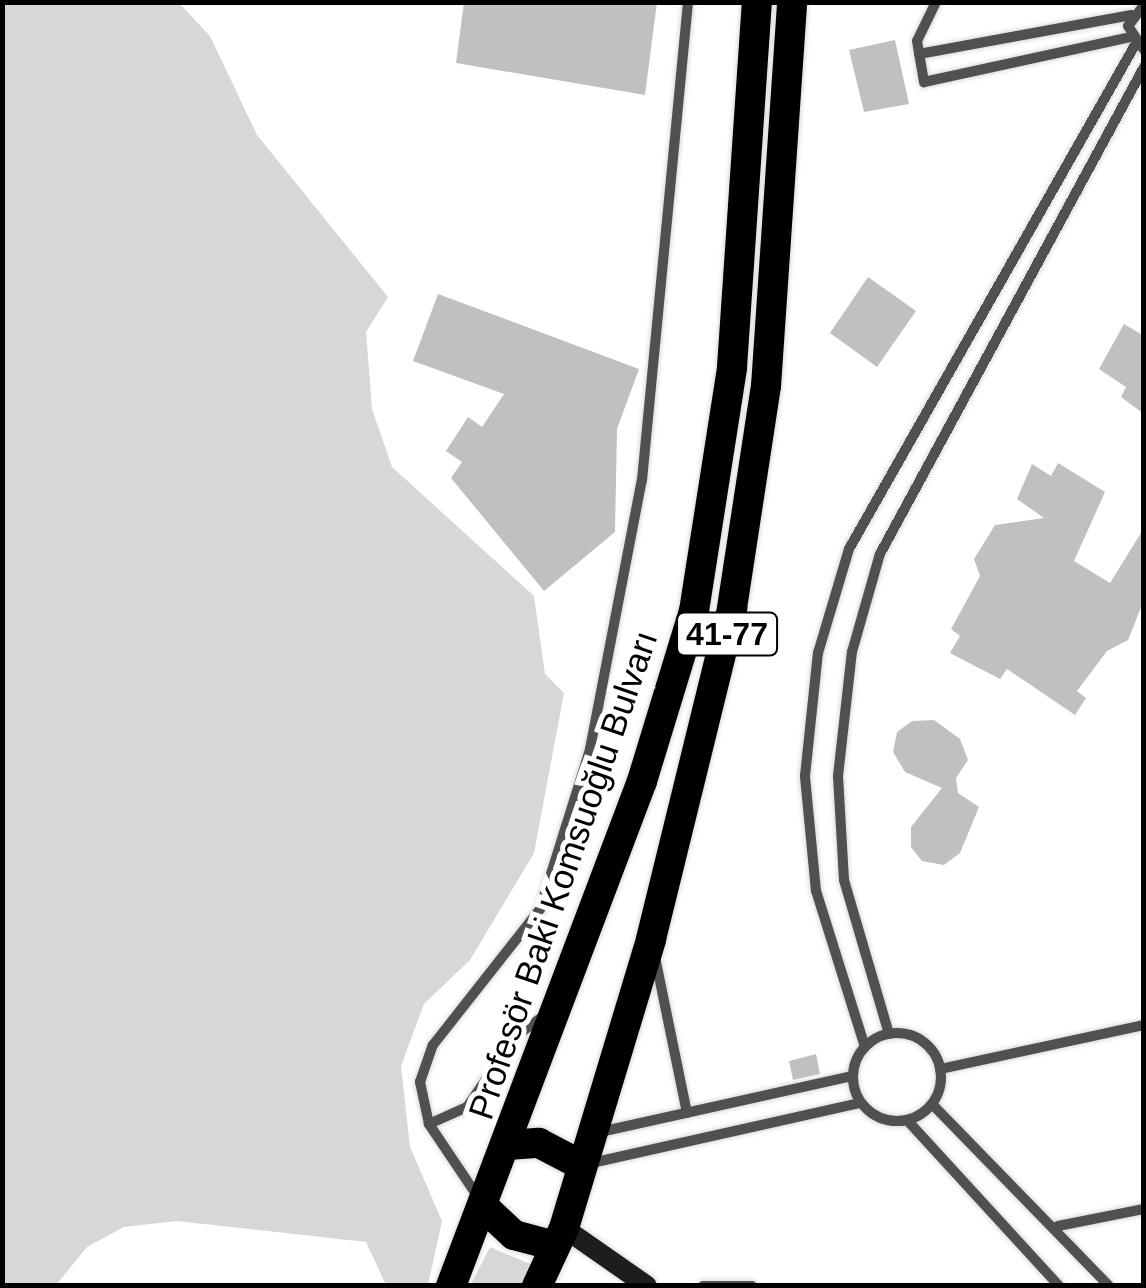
<!DOCTYPE html>
<meta charset="utf-8">
<style>
body{margin:0}
#map{position:relative;width:1146px;height:1288px;overflow:hidden;background:#fff;font-family:Arial,sans-serif}
div>[style]{position:absolute}
.green>*{inset:0;background:#d7d7d7}
.building>*{inset:0;background:#c0c0c0}
.roads{filter:drop-shadow(0 0 2px #dbdbdb) drop-shadow(0 0 2px #dbdbdb)}
.lane>*{height:10px;margin:-5px;padding:0 5px;transform-origin:5px;border-radius:5px;background:#505050}
.lane>.ring{margin:-5px;padding:0;box-sizing:content-box;background:none;border:10px solid #505050;border-radius:50%}
.secondary>*{height:20px;margin:-10px;padding:0 10px;transform-origin:10px;border-radius:10px;background:#1d1d1d}
.highway>*{height:30px;margin:-15px;padding:0 15px;transform-origin:15px;border-radius:15px;background:#000}
span{translate:-50% -50%;white-space:nowrap;text-align:center;line-height:1.15;-webkit-text-stroke:10px #fff;paint-order:stroke}
.shield-label span{padding:2px 8px;background:#fff;border:2px solid;border-radius:8px;-webkit-text-stroke-width:0}
.shield-label{font-size:32px;color:#000;font-weight:700}
.street-label{font-size:35px;color:#000}
.frame{position:absolute;inset:0;border:5px solid #000;pointer-events:none}
</style>
<div id="map">
<div class="green">
<i style="clip-path:polygon(3px 2px,179px 3px,210px 36px,257px 135px,388px 297px,366px 332px,372px 409px,392px 467px,534px 596px,545px 674px,564px 693px,534px 853px,470px 960px,424px 1004px,401px 1066px,410px 1147px,442px 1221px,428px 1285px,386px 1285px,366px 1242px,177px 1221px,124px 1227px,87px 1247px,56px 1285px,3px 1285px)"></i>
<i style="clip-path:polygon(490px 1247px,535px 1266px,523px 1285px,470px 1286px)"></i>
</div>
<div class="building">
<i style="clip-path:polygon(464px 2px,657px 2px,645px 95px,456px 63px)"></i>
<i style="clip-path:polygon(895px 40px,909px 104px,864px 112px,849px 50px)"></i>
<i style="clip-path:polygon(868px 277px,916px 311px,877px 367px,830px 333px)"></i>
<i style="clip-path:polygon(438px 294px,639px 369px,617px 429px,615px 532px,544px 591px,451px 478px,462px 462px,446px 451px,468px 417px,482px 427px,504px 394px,413px 361px)"></i>
<i style="clip-path:polygon(1124px 324px,1144px 336px,1144px 414px,1121px 397px,1126px 387px,1099px 369px)"></i>
<i style="clip-path:polygon(1058px 463px,1105px 492px,1074px 561px,1110px 583px,1144px 528px,1144px 600px,1128px 640px,1107px 651px,1077px 691px,1086px 698px,1075px 715px,1007px 669px,1000px 679px,950px 653px,960px 636px,951px 629px,980px 576px,974px 559px,995px 525px,1044px 518px,1017px 499px,1032px 464px,1051px 476px)"></i>
<i style="clip-path:polygon(934px 720px,960px 739px,968px 760px,956px 778px,958px 793px,979px 807px,960px 853px,944px 865px,922px 861px,911px 847px,911px 827px,942px 788px,905px 772px,893px 752px,897px 732px,912px 721px)"></i>
<i style="clip-path:polygon(816px 1054px,820px 1074px,793px 1080px,789px 1061px)"></i>
</div>
<div class="roads">
<div class="lane">
<i style="left:936px;top:2px;width:43px;rotate:116deg"></i>
<i style="left:917px;top:41px;width:42px;rotate:80.3deg"></i>
<i style="left:924px;top:82px;width:211px;rotate:-12.3deg"></i>
<i style="left:1144px;top:5px;width:26px;rotate:127deg"></i>
<i style="left:1128px;top:26px;width:29px;rotate:56deg"></i>
<i style="left:919px;top:54px;width:216px;rotate:-10.4deg"></i>
<i style="left:655px;top:957px;width:159px;rotate:78.4deg"></i>
<i class="ring" style="left:853px;top:1033px;width:78px;height:78px"></i>
<i style="left:889px;top:1034px;width:160px;rotate:-106.3deg"></i>
<i style="left:844px;top:880px;width:104px;rotate:-93.3deg"></i>
<i style="left:838px;top:776px;width:125px;rotate:-83.6deg"></i>
<i style="left:852px;top:652px;width:102px;rotate:-74.1deg"></i>
<i style="left:880px;top:554px;width:554px;rotate:-61.54deg"></i>
<i style="left:865px;top:1047px;width:164px;rotate:-107.4deg"></i>
<i style="left:816px;top:891px;width:116px;rotate:-95.5deg"></i>
<i style="left:805px;top:776px;width:124px;rotate:-84deg"></i>
<i style="left:818px;top:653px;width:109px;rotate:-73.4deg"></i>
<i style="left:849px;top:549px;width:579px;rotate:-60.43deg"></i>
<i style="left:940px;top:1069px;width:209px;rotate:-12.2deg"></i>
<i style="left:932px;top:1104px;width:254px;rotate:45.8deg"></i>
<i style="left:907px;top:1120px;width:225px;rotate:47.5deg"></i>
<i style="left:429px;top:1124px;width:42px;rotate:-24.1deg"></i>
<i style="left:467px;top:1107px;width:86px;rotate:-55.4deg"></i>
<i style="left:516px;top:1036px;width:36px;rotate:-36deg"></i>
<i style="left:600px;top:1132px;width:259px;rotate:-12.5deg"></i>
<i style="left:587px;top:1164px;width:280px;rotate:-12.6deg"></i>
<i style="left:480px;top:1200px;width:92px;rotate:-123.9deg"></i>
<i style="left:429px;top:1124px;width:43px;rotate:-102.1deg"></i>
<i style="left:420px;top:1082px;width:39px;rotate:-71deg"></i>
<i style="left:433px;top:1045px;width:173px;rotate:-51.8deg"></i>
<i style="left:540px;top:909px;width:168px;rotate:-72.6deg"></i>
<i style="left:590px;top:749px;width:274px;rotate:-79.1deg"></i>
<i style="left:642px;top:480px;width:480px;rotate:-84.5deg"></i>
<i style="left:1058px;top:1226px;width:88px;rotate:-11.2deg"></i>
<i style="left:703px;top:1286px;width:49px"></i>
</div>
<div class="secondary">
<i style="left:564px;top:1228px;width:101px;rotate:34.9deg"></i>
</div>
<div class="highway">
<i style="left:507px;top:1145px;width:32px;rotate:-4deg"></i>
<i style="left:539px;top:1143px;width:47px;rotate:27.6deg"></i>
<i style="left:486px;top:1209px;width:38px;rotate:43deg"></i>
<i style="left:514px;top:1235px;width:42px;rotate:15deg"></i>
<i style="left:451px;top:1286px;width:540px;rotate:-69.28deg"></i>
<i style="left:642px;top:781px;width:178px;rotate:-73deg"></i>
<i style="left:694px;top:611px;width:247px;rotate:-81.1deg"></i>
<i style="left:732px;top:367px;width:366px;rotate:-86.1deg"></i>
<i style="left:537px;top:1286px;width:64px;rotate:-65deg"></i>
<i style="left:564px;top:1228px;width:302px;rotate:-73.2deg"></i>
<i style="left:651px;top:939px;width:341px;rotate:-76.2deg"></i>
<i style="left:732px;top:608px;width:225px;rotate:-81.3deg"></i>
<i style="left:766px;top:386px;width:385px;rotate:-86.1deg"></i>
</div>
</div>
<div class="shield-label">
<span style="left:727px;top:634px">41-77</span>
</div>
<div class="street-label">
<span style="left:563px;top:875px;rotate:-71deg">Profesör Baki Komsuoğlu Bulvarı</span>
</div>
<div class="frame"></div>
</div>
